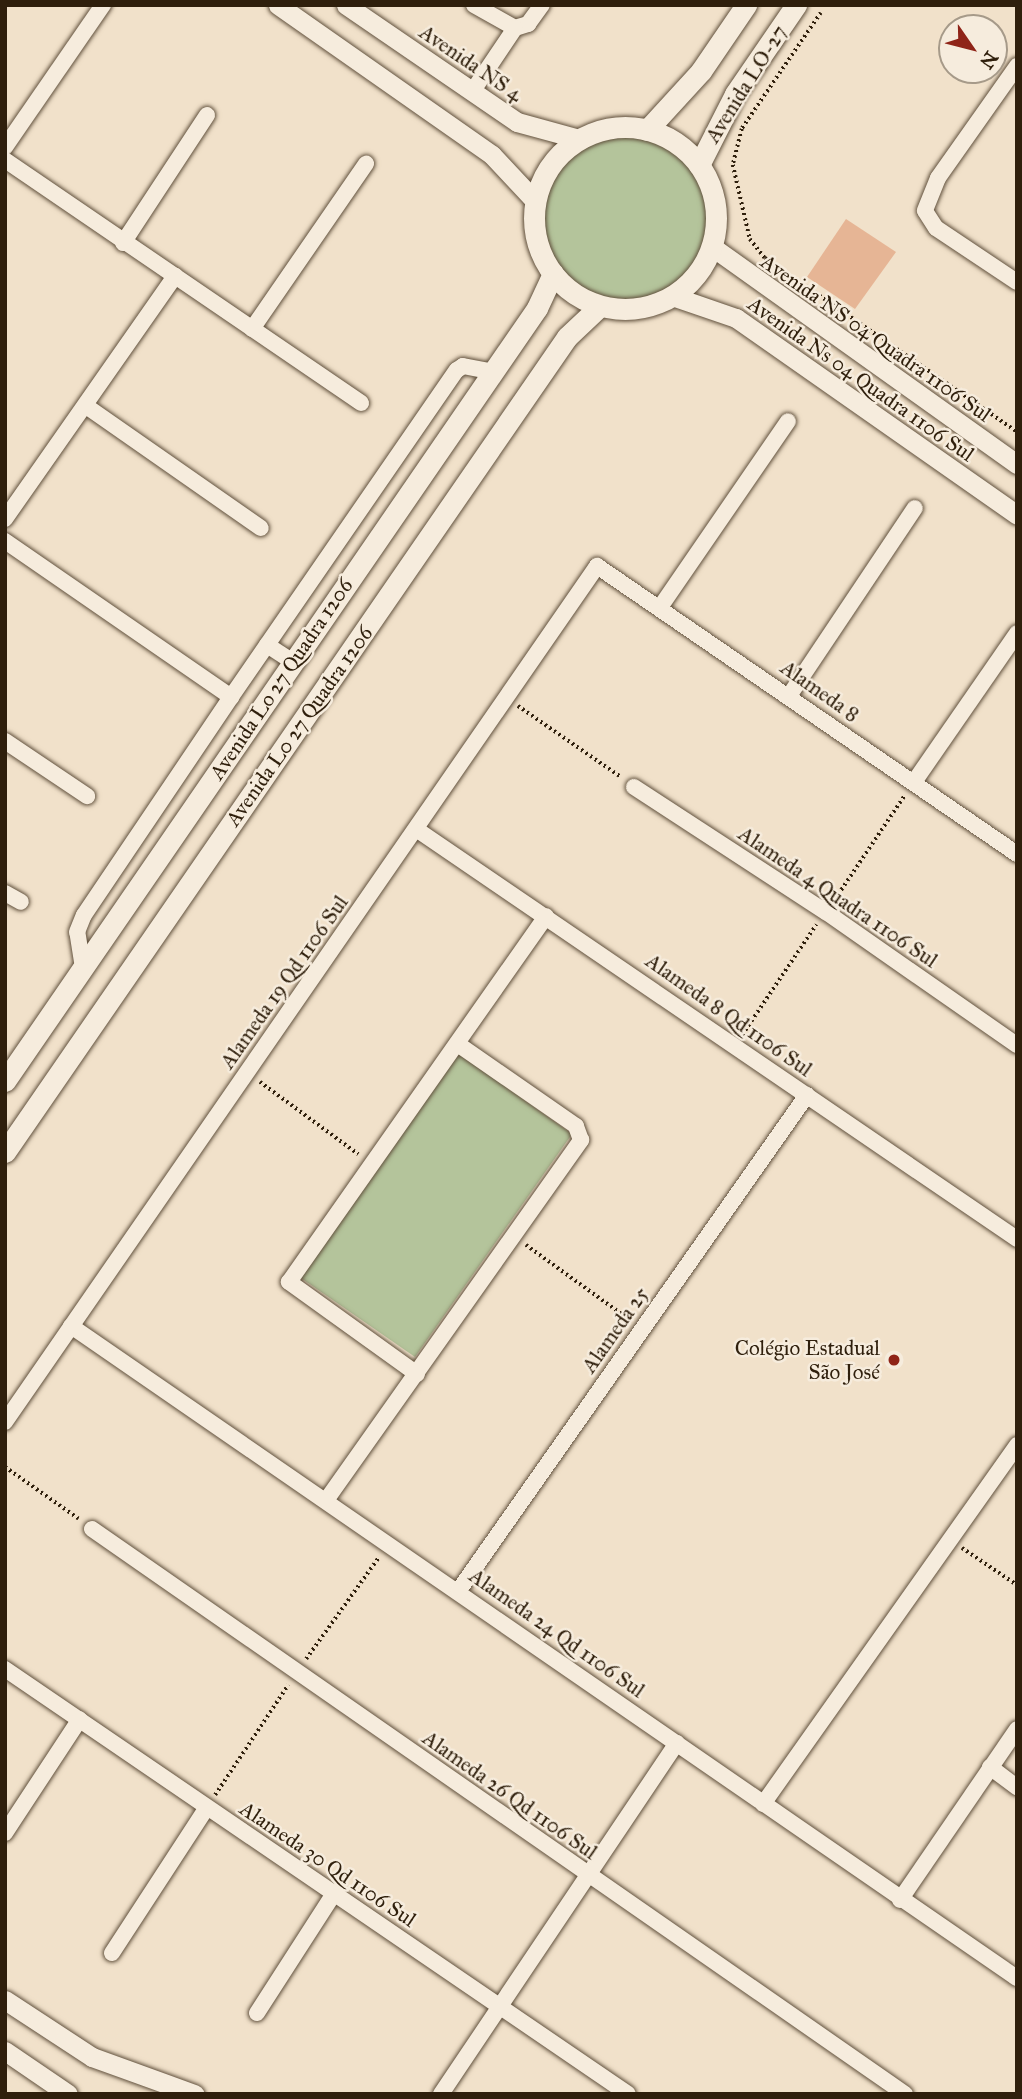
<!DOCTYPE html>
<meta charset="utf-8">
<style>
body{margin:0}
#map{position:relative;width:1022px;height:2099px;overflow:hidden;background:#f1e1ca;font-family:"IM FELL Great Primer",serif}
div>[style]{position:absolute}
.green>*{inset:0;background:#b4c49b}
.building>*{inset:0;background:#e6b595}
.path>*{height:3.5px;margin-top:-1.75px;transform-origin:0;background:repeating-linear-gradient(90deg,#2f1f0c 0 2px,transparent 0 5.5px)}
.roads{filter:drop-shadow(0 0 2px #60503c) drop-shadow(0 0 2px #60503c)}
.minor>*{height:16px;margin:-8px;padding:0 8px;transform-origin:8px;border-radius:8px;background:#f6ecdd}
.tertiary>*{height:19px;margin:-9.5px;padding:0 9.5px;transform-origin:9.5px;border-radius:9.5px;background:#f6ecdd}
.secondary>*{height:21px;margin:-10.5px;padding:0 10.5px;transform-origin:10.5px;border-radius:10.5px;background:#f6ecdd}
.secondary>.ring{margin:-10.5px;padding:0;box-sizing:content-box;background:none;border:21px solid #f6ecdd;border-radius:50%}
.dots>*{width:19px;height:19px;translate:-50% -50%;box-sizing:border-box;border:4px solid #f6ecdd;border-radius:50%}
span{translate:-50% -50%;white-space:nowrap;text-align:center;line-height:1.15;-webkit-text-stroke:5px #f6ecdd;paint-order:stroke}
.street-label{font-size:21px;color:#2f1f0c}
.poi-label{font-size:21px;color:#2f1f0c}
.right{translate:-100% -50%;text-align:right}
.frame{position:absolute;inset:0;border:7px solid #2f1f0c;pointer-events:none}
.north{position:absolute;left:938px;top:14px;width:70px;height:70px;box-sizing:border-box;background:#f6ecdd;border:2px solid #a69a89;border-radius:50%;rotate:125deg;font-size:19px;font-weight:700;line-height:28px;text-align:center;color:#2f1f0c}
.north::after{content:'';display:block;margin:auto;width:24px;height:32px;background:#8f2418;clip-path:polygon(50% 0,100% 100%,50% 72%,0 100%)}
</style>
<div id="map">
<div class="green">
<i style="clip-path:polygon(647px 130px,699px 165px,711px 246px,672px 296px,618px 309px,553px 274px,535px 201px,551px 165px,579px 139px)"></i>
<i style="clip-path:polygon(459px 1054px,572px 1134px,415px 1357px,301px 1278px)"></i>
</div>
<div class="building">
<i style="clip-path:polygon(846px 219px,896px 252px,855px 309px,807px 277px)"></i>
</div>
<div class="path">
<i style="left:821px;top:13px;width:140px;rotate:124.3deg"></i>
<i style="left:742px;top:129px;width:37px;rotate:104deg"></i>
<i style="left:733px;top:165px;width:76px;rotate:77.1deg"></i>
<i style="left:750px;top:239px;width:24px;rotate:52deg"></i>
<i style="left:765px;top:258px;width:306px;rotate:34.6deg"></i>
<i style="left:518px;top:706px;width:125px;rotate:34.6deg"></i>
<i style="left:835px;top:899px;width:125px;rotate:-56.1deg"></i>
<i style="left:742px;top:1035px;width:133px;rotate:-56.1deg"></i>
<i style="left:260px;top:1082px;width:122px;rotate:36.3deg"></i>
<i style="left:526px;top:1245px;width:128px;rotate:35.8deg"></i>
<i style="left:5px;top:1467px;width:90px;rotate:35.1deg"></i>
<i style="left:962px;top:1548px;width:66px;rotate:33.9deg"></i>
<i style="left:306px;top:1659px;width:125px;rotate:-54.4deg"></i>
<i style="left:215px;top:1795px;width:132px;rotate:-56.4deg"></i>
</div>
<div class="roads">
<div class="minor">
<i style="left:474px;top:5px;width:47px;rotate:29.3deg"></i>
<i style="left:515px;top:28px;width:14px;rotate:-17deg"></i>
<i style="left:528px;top:24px;width:24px;rotate:-54deg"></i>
<i style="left:1017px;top:66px;width:137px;rotate:125.2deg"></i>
<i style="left:938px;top:178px;width:35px;rotate:112deg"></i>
<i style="left:925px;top:211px;width:20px;rotate:57deg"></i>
<i style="left:936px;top:228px;width:97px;rotate:33.7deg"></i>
<i style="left:472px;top:92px;width:77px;rotate:-56.1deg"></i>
<i style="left:5px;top:147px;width:173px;rotate:-55.4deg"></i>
<i style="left:5px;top:160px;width:431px;rotate:34.3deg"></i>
<i style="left:123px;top:243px;width:153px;rotate:-56.7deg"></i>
<i style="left:252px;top:329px;width:201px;rotate:-55.4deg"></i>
<i style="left:86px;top:406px;width:213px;rotate:34.9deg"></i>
<i style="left:5px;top:519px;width:297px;rotate:-55deg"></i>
<i style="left:5px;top:541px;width:275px;rotate:34.6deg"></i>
<i style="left:661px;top:606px;width:224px;rotate:-55.5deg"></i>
<i style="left:267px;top:645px;width:31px;rotate:33deg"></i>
<i style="left:789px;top:696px;width:226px;rotate:-56.2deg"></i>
<i style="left:5px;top:741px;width:99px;rotate:33.9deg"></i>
<i style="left:914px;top:782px;width:181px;rotate:-55.3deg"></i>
<i style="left:634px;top:787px;width:229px;rotate:33.1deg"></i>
<i style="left:826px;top:912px;width:233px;rotate:34.9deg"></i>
<i style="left:416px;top:829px;width:728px;rotate:34.3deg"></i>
<i style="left:5px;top:893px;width:18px;rotate:29deg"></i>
<i style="left:83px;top:968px;width:36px;rotate:-99deg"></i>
<i style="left:77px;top:932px;width:18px;rotate:-68deg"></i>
<i style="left:84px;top:915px;width:263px;rotate:-56deg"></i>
<i style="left:231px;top:697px;width:397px;rotate:-55.4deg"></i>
<i style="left:457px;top:370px;width:7px;rotate:-34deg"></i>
<i style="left:463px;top:366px;width:31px;rotate:11deg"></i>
<i style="left:71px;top:1326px;width:1149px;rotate:34.58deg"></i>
<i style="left:417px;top:1374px;width:158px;rotate:-144.3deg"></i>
<i style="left:289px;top:1282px;width:447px;rotate:-54.9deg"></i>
<i style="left:5px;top:1422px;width:1041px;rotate:-55.33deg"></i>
<i style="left:597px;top:566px;width:509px;rotate:34.44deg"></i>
<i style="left:327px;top:1499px;width:440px;rotate:-54.7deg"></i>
<i style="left:581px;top:1140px;width:15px;rotate:-110deg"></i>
<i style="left:576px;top:1126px;width:142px;rotate:-145.3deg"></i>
<i style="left:92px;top:1529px;width:990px;rotate:34.8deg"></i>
<i style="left:459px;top:1590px;width:605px;rotate:-54.89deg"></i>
<i style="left:5px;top:1669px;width:754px;rotate:34.3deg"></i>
<i style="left:990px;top:1767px;width:34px;rotate:37deg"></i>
<i style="left:763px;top:1804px;width:440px;rotate:-54.7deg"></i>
<i style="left:5px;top:1833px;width:136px;rotate:-56.7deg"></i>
<i style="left:900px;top:1900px;width:207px;rotate:-55.6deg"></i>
<i style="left:112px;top:1953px;width:172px;rotate:-56.9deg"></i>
<i style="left:257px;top:2013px;width:144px;rotate:-57.2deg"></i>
<i style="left:441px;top:2094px;width:423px;rotate:-56.1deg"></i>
</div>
<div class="tertiary">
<i style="left:278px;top:5px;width:261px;rotate:35deg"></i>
<i style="left:492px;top:155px;width:63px;rotate:46.9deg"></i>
<i style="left:346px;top:5px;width:207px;rotate:34.4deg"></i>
<i style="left:517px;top:122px;width:64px;rotate:15.3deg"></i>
<i style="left:711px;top:246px;width:376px;rotate:35.5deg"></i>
<i style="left:672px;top:296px;width:68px;rotate:19deg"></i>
<i style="left:736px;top:318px;width:343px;rotate:35deg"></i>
<i style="left:5px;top:2000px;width:104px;rotate:33.2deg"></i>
<i style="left:92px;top:2057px;width:109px;rotate:19.9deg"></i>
<i style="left:5px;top:2051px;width:76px;rotate:34.3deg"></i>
</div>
<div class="secondary">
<i class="ring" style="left:534px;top:127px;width:161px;height:161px"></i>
<i style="left:647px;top:130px;width:80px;rotate:-47.5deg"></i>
<i style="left:701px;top:71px;width:80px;rotate:-55.7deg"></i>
<i style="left:699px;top:165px;width:80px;rotate:-63.1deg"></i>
<i style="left:735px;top:94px;width:108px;rotate:-55.6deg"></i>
<i style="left:5px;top:1081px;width:938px;rotate:-55.46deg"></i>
<i style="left:537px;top:308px;width:38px;rotate:-65deg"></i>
<i style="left:5px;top:1152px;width:990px;rotate:-55.41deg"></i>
<i style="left:567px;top:337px;width:45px;rotate:-43.2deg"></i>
</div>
</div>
<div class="dots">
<i style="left:894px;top:1360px;background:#8f2418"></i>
</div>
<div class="street-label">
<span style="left:471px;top:63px;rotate:34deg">Avenida NS 4</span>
<span style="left:746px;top:84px;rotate:-58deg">Avenida LO-27</span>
<span style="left:876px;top:338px;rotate:35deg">Avenida NS 04 Quadra 1106 Sul</span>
<span style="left:861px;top:379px;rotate:35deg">Avenida Ns 04 Quadra 1106 Sul</span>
<span style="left:281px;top:679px;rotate:-56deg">Avenida Lo 27 Quadra 1206</span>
<span style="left:820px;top:691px;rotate:35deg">Alameda 8</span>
<span style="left:299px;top:726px;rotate:-55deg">Avenida L0 27 Quadra 1206</span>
<span style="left:838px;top:897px;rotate:34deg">Alameda 4 Quadra 1106 Sul</span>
<span style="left:284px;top:982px;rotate:-55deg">Alameda 19 Qd 1106 Sul</span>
<span style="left:729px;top:1015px;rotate:35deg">Alameda 8 Qd 1106 Sul</span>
<span style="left:615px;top:1330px;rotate:-55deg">Alameda 25</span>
<span style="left:557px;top:1633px;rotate:35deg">Alameda 24 Qd 1106 Sul</span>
<span style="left:510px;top:1795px;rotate:35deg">Alameda 26 Qd 1106 Sul</span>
<span style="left:328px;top:1864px;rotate:34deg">Alameda 30 Qd 1106 Sul</span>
</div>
<div class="poi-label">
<span class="right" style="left:880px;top:1360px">Colégio Estadual<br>São José</span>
</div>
<div class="frame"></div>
<div class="north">N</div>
</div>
